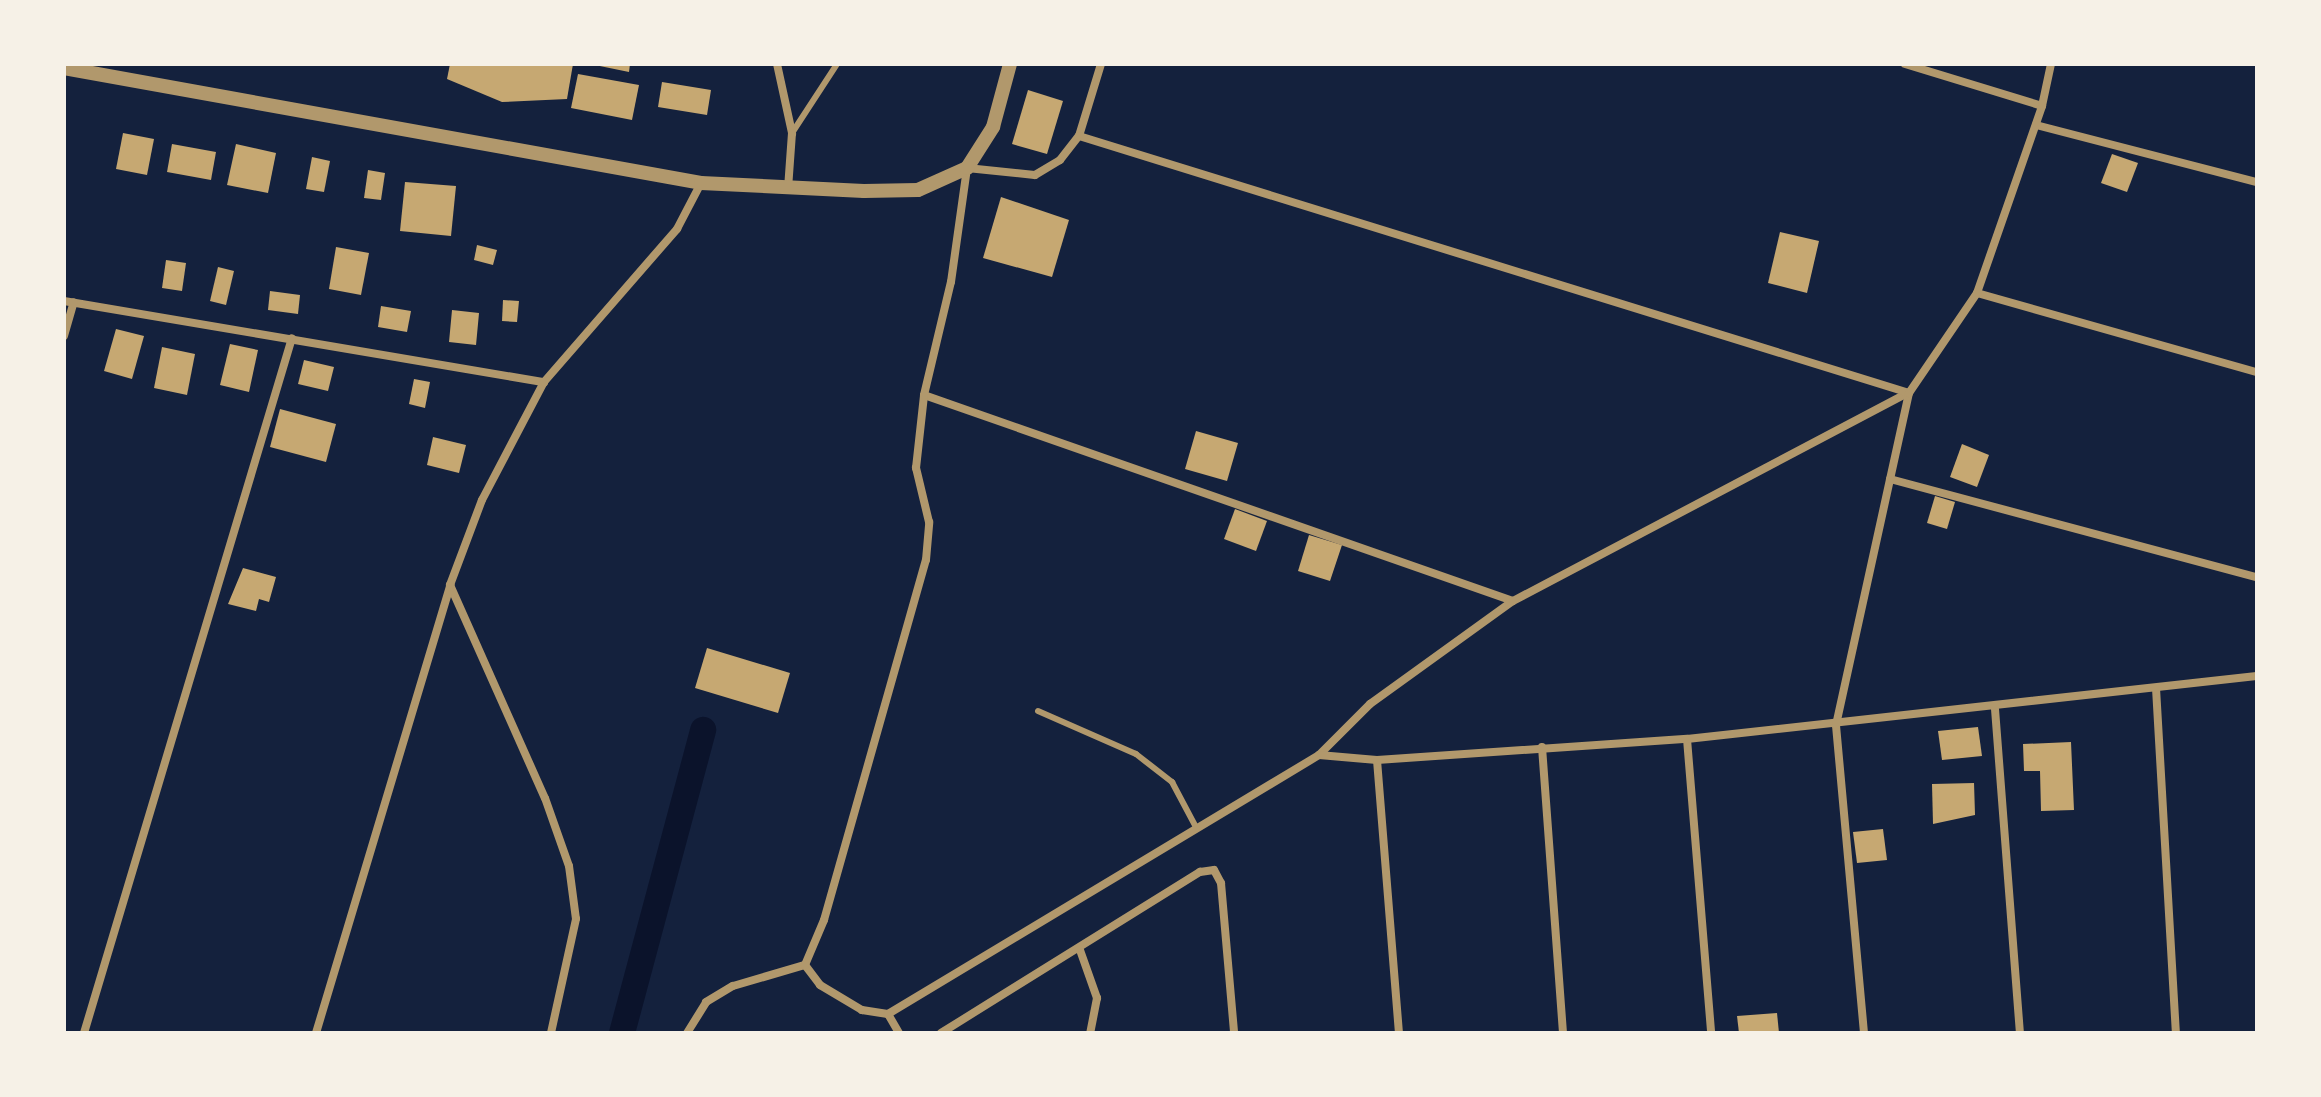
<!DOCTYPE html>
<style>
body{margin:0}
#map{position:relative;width:2321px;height:1097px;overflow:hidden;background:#14213d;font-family:Commissioner,sans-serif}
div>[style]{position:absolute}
.canal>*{height:26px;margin:-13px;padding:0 13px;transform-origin:13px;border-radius:13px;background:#0b132b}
.building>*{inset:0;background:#c6a872}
.service>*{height:6px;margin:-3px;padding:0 3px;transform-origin:3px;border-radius:3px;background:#b1986c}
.minor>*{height:8px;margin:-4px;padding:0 4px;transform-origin:4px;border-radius:4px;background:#b1986c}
.tertiary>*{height:14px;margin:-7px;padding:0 7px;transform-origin:7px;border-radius:7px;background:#b1986c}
span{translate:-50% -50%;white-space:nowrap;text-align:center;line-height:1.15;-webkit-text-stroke:8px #f6f1e7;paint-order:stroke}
.frame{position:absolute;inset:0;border:66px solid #f6f1e7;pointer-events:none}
</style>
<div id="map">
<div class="canal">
<i style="left:622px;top:1033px;width:314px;rotate:-75deg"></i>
</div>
<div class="building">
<i style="clip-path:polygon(450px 64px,573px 64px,567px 99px,502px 102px,447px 79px)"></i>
<i style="clip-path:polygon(590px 64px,630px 64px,629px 72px)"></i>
<i style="clip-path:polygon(578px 74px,639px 85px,632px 120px,571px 108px)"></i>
<i style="clip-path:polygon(662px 82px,711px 90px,707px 115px,658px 107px)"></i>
<i style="clip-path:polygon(1028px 90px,1063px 101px,1047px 154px,1012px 144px)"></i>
<i style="clip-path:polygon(123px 133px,154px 139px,147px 175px,116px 169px)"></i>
<i style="clip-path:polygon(172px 144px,216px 152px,211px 180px,167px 172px)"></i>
<i style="clip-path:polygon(236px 144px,276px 153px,268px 193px,227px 185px)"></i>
<i style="clip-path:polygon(2112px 154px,2138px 163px,2127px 192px,2101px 183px)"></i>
<i style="clip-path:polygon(312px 157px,330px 161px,324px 192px,306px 189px)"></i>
<i style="clip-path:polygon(368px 170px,385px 173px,381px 200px,364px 198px)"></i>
<i style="clip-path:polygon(405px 182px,456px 186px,451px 236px,400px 231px)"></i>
<i style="clip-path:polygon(1001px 197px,1069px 220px,1052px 277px,983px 258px)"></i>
<i style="clip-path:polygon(1780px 232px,1819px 241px,1807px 293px,1768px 283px)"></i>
<i style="clip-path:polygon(477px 245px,497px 250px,493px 265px,474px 260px)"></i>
<i style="clip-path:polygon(336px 247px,369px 253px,361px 295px,329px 289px)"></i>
<i style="clip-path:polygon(166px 260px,186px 263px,182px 291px,162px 288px)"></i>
<i style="clip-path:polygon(218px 267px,234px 271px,226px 305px,210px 301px)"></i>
<i style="clip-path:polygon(270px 291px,300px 295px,298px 314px,268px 310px)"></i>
<i style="clip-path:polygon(503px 300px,519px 301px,517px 322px,502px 321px)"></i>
<i style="clip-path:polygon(381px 306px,411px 311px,407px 332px,378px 327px)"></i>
<i style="clip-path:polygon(452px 310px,479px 313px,476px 345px,449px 342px)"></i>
<i style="clip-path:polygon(116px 329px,144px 336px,132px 379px,104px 371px)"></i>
<i style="clip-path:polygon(230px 344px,258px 350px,249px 392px,220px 385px)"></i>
<i style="clip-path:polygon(162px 347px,195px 354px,187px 395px,154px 388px)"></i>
<i style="clip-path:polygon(304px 360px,334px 367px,328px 391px,298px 384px)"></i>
<i style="clip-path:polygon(414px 379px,430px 382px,425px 408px,409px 404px)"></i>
<i style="clip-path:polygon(280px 409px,336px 424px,326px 462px,270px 447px)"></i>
<i style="clip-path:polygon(1196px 431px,1238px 443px,1227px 481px,1185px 469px)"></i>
<i style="clip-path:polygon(433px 437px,466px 445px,459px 473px,427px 465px)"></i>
<i style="clip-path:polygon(1962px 444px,1989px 455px,1977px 487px,1950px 477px)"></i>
<i style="clip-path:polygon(1935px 496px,1955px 502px,1947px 529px,1927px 523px)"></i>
<i style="clip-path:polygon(1235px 509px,1267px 521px,1256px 551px,1224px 539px)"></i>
<i style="clip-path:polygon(1309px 535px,1342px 545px,1330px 581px,1298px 571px)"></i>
<i style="clip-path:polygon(243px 568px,276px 577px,269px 602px,259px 599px,256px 611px,228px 604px)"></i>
<i style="clip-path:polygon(707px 648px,790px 673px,778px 713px,695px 688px)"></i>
<i style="clip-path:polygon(1978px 727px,1982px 756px,1942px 760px,1938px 731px)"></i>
<i style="clip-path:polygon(2071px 742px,2074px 810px,2041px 811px,2040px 771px,2024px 771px,2023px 744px)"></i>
<i style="clip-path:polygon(1974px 783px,1975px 815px,1933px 824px,1932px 784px)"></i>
<i style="clip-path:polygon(1883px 829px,1887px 860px,1857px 863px,1853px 832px)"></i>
<i style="clip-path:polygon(1777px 1013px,1779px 1033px,1739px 1033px,1737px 1016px)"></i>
</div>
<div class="service">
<i style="left:792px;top:133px;width:82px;rotate:-56.9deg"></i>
<i style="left:1038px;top:711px;width:107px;rotate:23.7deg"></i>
<i style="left:1136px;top:754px;width:46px;rotate:37.9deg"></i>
<i style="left:1172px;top:782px;width:53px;rotate:62deg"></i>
</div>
<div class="minor">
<i style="left:777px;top:64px;width:71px;rotate:77.7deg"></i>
<i style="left:792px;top:133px;width:56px;rotate:94.1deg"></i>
<i style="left:1905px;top:64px;width:143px;rotate:17deg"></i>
<i style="left:2036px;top:125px;width:228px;rotate:14.5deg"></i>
<i style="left:1079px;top:136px;width:75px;rotate:-73deg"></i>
<i style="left:1977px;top:293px;width:291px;rotate:15.8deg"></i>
<i style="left:64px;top:301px;width:487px;rotate:9.6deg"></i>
<i style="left:64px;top:336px;width:35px;rotate:-74deg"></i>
<i style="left:924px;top:395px;width:624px;rotate:19.28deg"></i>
<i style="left:1890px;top:479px;width:380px;rotate:15deg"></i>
<i style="left:450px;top:585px;width:233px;rotate:66deg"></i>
<i style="left:545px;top:798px;width:72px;rotate:70.6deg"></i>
<i style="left:569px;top:866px;width:53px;rotate:82.5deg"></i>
<i style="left:576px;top:919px;width:117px;rotate:102.4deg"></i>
<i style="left:2156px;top:688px;width:346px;rotate:86.7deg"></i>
<i style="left:1995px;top:709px;width:325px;rotate:85.6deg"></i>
<i style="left:1687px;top:739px;width:295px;rotate:85.3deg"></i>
<i style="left:1542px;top:747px;width:287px;rotate:85.8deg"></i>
<i style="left:1319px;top:755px;width:72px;rotate:-45deg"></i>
<i style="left:1370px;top:704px;width:176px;rotate:-35.8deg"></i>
<i style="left:1513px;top:601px;width:446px;rotate:-27.8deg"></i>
<i style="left:1377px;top:760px;width:274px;rotate:85.4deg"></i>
<i style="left:1080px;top:950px;width:51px;rotate:70.5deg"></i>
<i style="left:1097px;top:998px;width:36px;rotate:101deg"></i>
<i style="left:805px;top:965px;width:25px;rotate:53deg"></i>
<i style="left:820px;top:985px;width:49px;rotate:30.8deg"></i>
<i style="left:862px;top:1010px;width:26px;rotate:9deg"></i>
<i style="left:888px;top:1014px;width:503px;rotate:-31deg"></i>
<i style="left:1319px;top:755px;width:58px;rotate:4.9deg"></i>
<i style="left:1377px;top:760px;width:311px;rotate:-3.9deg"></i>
<i style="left:1687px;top:739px;width:573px;rotate:-6.31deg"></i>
<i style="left:888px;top:1014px;width:22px;rotate:60deg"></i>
<i style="left:84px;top:1033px;width:725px;rotate:-73.34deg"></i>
<i style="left:316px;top:1033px;width:468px;rotate:-73.3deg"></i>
<i style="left:450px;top:585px;width:91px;rotate:-69.4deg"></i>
<i style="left:482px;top:500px;width:133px;rotate:-62.3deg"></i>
<i style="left:544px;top:382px;width:203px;rotate:-49deg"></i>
<i style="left:677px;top:229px;width:52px;rotate:-62.4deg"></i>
<i style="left:687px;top:1033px;width:36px;rotate:-58deg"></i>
<i style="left:706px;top:1002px;width:31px;rotate:-31deg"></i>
<i style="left:733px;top:986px;width:75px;rotate:-16.3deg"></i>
<i style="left:805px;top:965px;width:49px;rotate:-67.1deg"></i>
<i style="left:824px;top:920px;width:374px;rotate:-74.2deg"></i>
<i style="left:926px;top:560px;width:38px;rotate:-85deg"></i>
<i style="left:929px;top:522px;width:56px;rotate:-103.5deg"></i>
<i style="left:916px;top:468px;width:73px;rotate:-83.7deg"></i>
<i style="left:924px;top:395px;width:116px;rotate:-76.6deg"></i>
<i style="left:951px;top:282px;width:115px;rotate:-82deg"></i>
<i style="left:967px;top:168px;width:68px;rotate:5.9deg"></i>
<i style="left:1035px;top:175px;width:29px;rotate:-31deg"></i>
<i style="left:1060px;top:160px;width:31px;rotate:-52deg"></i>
<i style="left:1079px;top:136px;width:869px;rotate:17.2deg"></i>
<i style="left:941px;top:1033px;width:305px;rotate:-31.9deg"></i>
<i style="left:1200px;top:872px;width:14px;rotate:-8deg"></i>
<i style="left:1214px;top:870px;width:15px;rotate:62deg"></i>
<i style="left:1221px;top:883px;width:151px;rotate:85deg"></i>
<i style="left:1864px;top:1033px;width:309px;rotate:-95.2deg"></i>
<i style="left:1836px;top:725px;width:340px;rotate:-77.6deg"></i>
<i style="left:1909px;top:393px;width:121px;rotate:-55.8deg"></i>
<i style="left:1977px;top:293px;width:198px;rotate:-70.8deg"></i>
<i style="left:2042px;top:106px;width:43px;rotate:-77.9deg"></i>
</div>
<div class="tertiary">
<i style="left:64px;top:68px;width:647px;rotate:10.23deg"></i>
<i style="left:701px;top:183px;width:163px;rotate:2.8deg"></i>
<i style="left:864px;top:191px;width:54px;rotate:-1.1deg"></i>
<i style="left:918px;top:190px;width:54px;rotate:-24.2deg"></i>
<i style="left:967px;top:168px;width:49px;rotate:-57.6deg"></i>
<i style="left:993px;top:127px;width:65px;rotate:-74.9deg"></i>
</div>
<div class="frame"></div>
</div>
